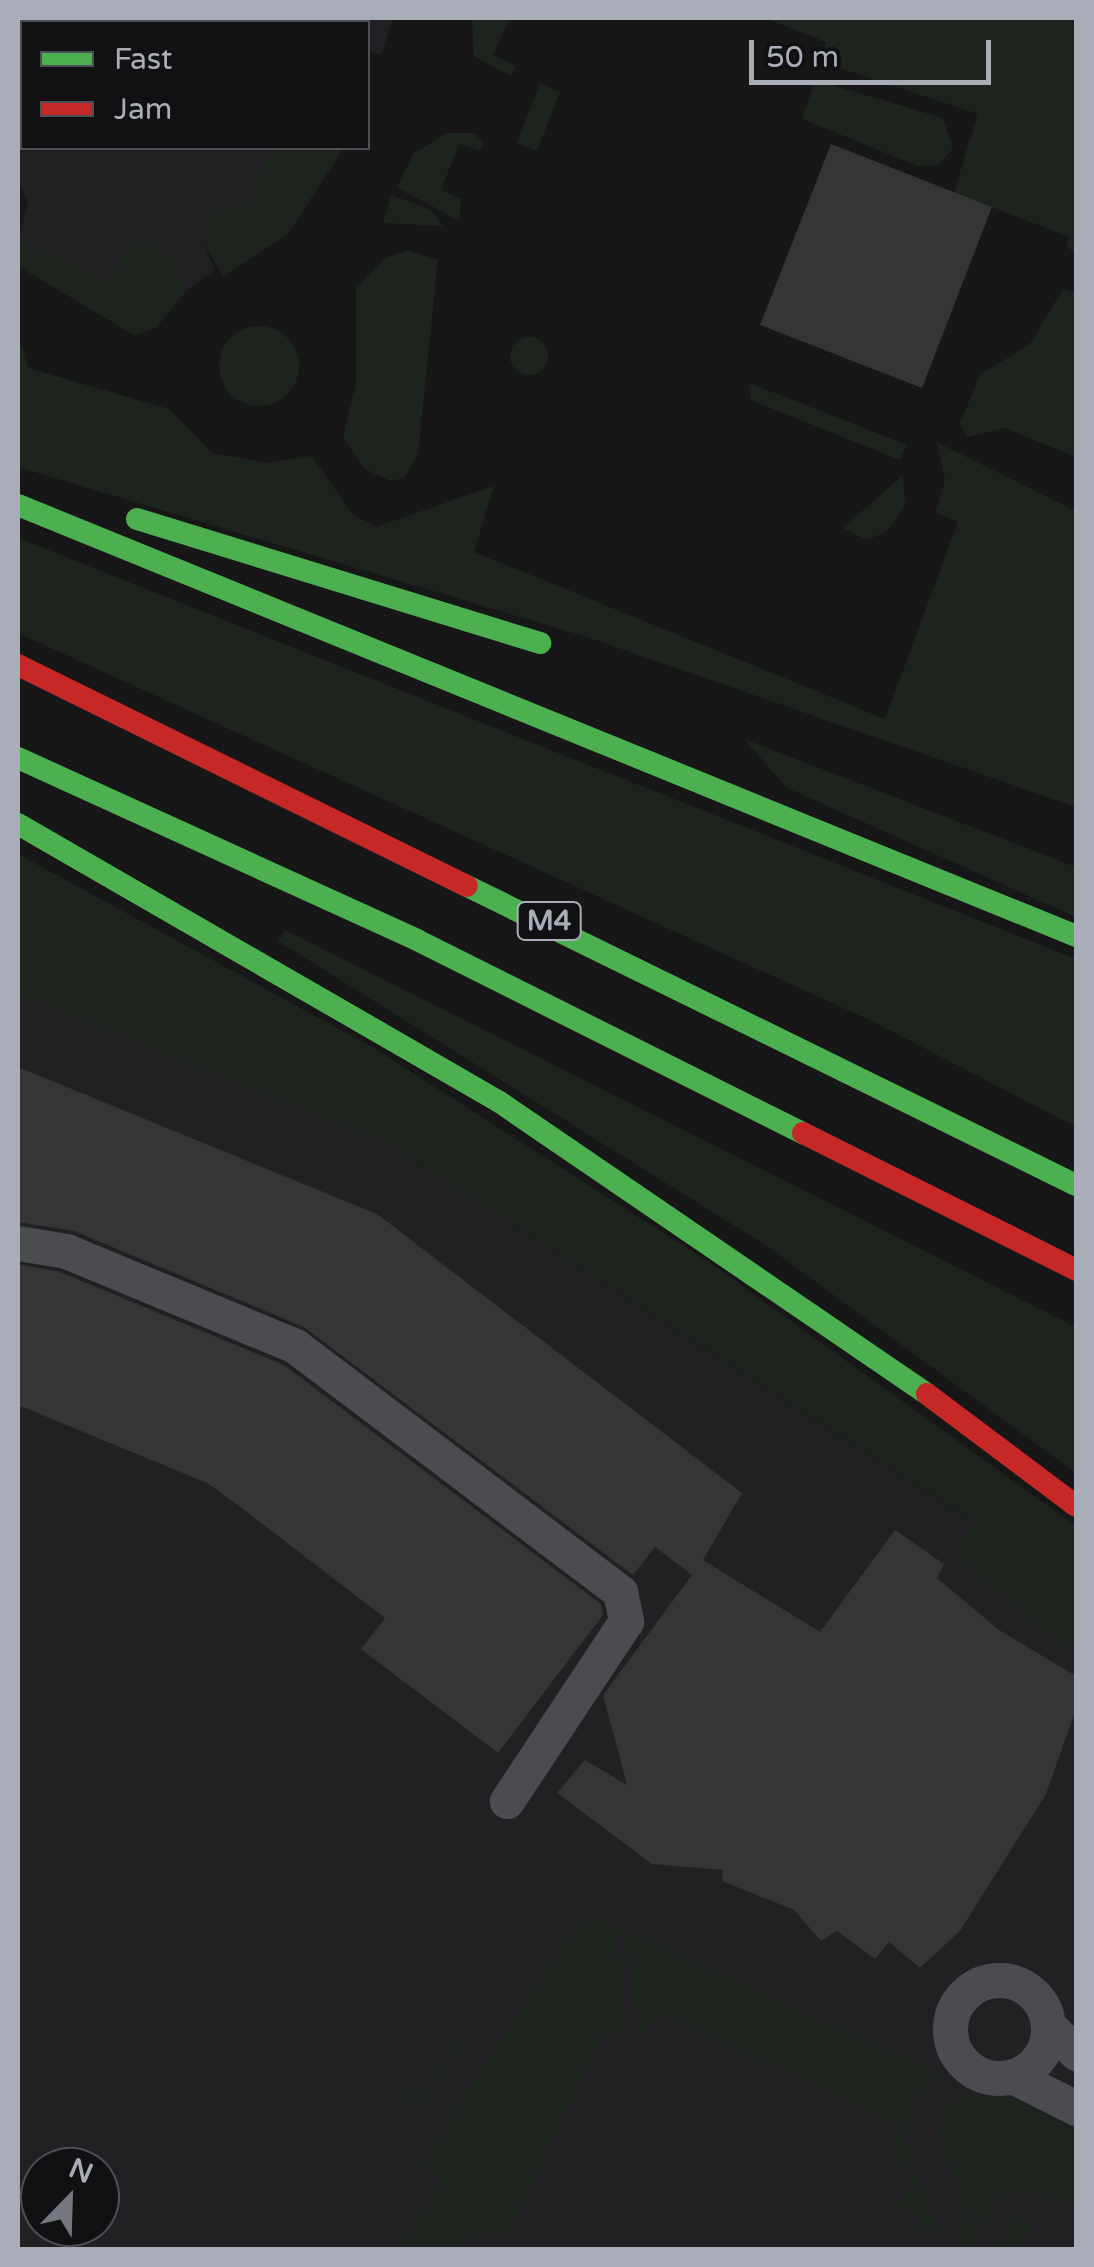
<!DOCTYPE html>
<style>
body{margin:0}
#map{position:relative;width:1094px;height:2267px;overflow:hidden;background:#171717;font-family:"Varela Round",sans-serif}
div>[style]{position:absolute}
.built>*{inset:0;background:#212123}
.green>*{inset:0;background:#1d241e}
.round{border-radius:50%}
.building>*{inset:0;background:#353536}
.street>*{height:35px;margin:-17.5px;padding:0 17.5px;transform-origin:17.5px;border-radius:17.5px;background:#4b4c50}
.street>.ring{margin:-17.5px;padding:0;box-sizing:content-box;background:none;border:35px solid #4b4c50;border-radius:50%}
.fast>*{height:22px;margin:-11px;padding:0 11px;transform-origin:11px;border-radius:11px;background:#4caf50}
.jam>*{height:22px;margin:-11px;padding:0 11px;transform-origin:11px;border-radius:11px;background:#c62828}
span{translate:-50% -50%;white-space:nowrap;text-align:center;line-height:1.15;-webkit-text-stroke:9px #111113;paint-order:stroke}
.shield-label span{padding:2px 8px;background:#111113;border:2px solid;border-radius:8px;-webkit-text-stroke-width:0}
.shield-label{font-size:28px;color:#a8adb8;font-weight:700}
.frame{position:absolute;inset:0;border:20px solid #a8adb8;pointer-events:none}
.legend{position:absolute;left:20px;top:20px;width:350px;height:130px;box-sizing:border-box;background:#111113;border:2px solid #4d4f55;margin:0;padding:12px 18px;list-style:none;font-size:30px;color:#a8adb8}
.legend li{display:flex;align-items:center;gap:20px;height:50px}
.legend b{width:50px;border:2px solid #4d4f55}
.north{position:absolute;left:20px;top:2147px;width:100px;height:100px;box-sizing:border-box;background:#111113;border:2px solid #4d4f55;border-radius:50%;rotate:23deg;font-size:28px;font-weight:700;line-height:40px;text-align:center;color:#a8adb8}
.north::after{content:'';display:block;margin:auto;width:35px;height:45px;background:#757880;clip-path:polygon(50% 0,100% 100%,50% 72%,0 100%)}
.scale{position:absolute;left:749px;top:40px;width:242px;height:45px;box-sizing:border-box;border:5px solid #a8adb8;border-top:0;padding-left:12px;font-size:30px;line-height:35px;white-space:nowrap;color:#a8adb8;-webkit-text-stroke:8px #111113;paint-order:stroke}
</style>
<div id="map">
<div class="built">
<i style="clip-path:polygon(18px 18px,358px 22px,393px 18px,381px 55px,368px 51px,368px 22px,22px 22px,22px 148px,270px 148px,249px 204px,216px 211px,204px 244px,215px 270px,186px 291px,171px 256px,124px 251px,111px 281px,18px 242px,28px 202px,18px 180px)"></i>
<i style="clip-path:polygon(evenodd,18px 993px,388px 1144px,975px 1523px,1076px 1602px,1076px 2249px,18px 2249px,18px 993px,40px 2167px,100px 2167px,100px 2227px,40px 2227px,40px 2167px)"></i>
</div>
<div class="green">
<i style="clip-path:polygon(472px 18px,509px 18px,493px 55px,516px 66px,511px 76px,474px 56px)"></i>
<i style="clip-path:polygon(765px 18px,1076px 18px,1076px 252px,1066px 247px,1069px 237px,954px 192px,978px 114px,821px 62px,826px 42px)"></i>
<i style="clip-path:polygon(815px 80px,943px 118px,953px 149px,938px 165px,918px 166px,802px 119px)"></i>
<i style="clip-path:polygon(540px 83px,560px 92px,537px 151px,517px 143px)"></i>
<i style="clip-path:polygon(447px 133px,475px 133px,483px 143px,480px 151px,459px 144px,441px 190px,461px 199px,459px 221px,397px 187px,414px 153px)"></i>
<i style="clip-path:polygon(270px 148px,344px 148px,287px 235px,223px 276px,204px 244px,207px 224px,216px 211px,249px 203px)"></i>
<i style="clip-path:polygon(391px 195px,431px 210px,443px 226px,383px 223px)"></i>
<i style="clip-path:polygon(144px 236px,171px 256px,186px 291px,156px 328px,134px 335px,18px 266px,18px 242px,111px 281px,124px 251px)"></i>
<i style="clip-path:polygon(408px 250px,438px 260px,418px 453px,404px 478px,391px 481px,365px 469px,343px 438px,356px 383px,356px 289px,385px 258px)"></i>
<i style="clip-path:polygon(1063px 289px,1076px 293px,1076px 457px,1005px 428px,967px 437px,960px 423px,980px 375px,1030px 344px)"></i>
<i class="round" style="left:219px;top:326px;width:80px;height:80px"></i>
<i style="clip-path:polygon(18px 335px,28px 368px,169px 409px,212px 453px,267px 463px,312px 456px,352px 514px,376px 527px,494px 486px,474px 552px,885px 719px,958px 522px,936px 513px,945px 479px,936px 442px,1076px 511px,1076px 807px,590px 638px,18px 467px)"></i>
<i class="round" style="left:510px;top:337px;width:38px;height:38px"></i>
<i style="clip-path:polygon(749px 383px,907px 445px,900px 460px,751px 400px)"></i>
<i style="clip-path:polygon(903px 475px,905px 506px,888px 531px,867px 540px,843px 528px)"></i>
<i style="clip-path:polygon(18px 538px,1076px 959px,1076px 1127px,872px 1021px,18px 633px)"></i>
<i style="clip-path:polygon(744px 739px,1076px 867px,1076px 917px,787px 788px)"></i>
<i style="clip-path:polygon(18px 854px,372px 1047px,709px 1262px,1076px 1526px,1076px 1655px,952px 1554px,974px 1522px,388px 1144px,18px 993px)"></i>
<i style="clip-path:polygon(285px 930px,1076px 1327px,1076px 1473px,767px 1246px,278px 941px)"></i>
<i style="clip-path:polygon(593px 1916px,942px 2075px,916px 2094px,902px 2132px,939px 2232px,914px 2237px,919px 2217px,898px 2207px,913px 2174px,888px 2152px,899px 2125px,657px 2011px,645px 2035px,636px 2029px,626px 1937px,616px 1931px,625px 2032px,603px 2034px,508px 2236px,477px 2231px,451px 2249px,408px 2249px,404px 2237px,443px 2177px,422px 2163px,557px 1952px)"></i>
<i style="clip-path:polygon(500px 1977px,425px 2104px,400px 2100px,398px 2085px,418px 2096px)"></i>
<i style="clip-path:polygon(976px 2094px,1035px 2101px,1076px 2126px,1076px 2208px,1031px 2189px,1000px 2193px,969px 2249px,960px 2249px,966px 2216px,936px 2128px,952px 2101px)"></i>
<i style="clip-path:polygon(1020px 2215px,1032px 2229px,1017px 2249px,992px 2249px)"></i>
</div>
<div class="building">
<i style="clip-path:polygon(831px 144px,992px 207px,922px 388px,760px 325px)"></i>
<i style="clip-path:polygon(18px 1067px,377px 1214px,742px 1493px,703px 1560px,820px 1632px,895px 1530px,944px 1564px,937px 1578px,999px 1630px,1076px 1676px,1076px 1709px,1046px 1794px,960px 1931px,920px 1968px,889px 1942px,875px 1959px,837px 1931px,821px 1941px,794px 1910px,722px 1881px,723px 1870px,652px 1864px,557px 1793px,585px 1760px,627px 1785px,603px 1695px,692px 1575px,655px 1547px,633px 1575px,304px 1327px,74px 1231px,18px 1222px)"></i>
<i style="clip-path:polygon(18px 1264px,60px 1272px,284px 1365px,601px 1604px,603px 1615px,498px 1753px,361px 1649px,385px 1618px,239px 1506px,207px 1483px,18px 1405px)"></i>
</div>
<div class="street">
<i style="left:18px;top:1243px;width:49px;rotate:9.5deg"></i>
<i style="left:66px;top:1251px;width:248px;rotate:22.5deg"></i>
<i style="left:295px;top:1346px;width:408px;rotate:37.1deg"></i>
<i style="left:620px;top:1592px;width:30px;rotate:78deg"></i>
<i style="left:626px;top:1621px;width:216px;rotate:123.5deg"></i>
<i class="ring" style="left:950px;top:1980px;width:63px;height:63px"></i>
<i style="left:1048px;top:2025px;width:40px;rotate:45deg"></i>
<i style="left:1012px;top:2076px;width:72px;rotate:26.6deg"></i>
</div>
<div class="fast">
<i style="left:18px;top:505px;width:1142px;rotate:22.16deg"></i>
<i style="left:137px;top:519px;width:422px;rotate:17.1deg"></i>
<i style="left:18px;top:758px;width:439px;rotate:24.5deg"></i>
<i style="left:417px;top:940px;width:432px;rotate:26.6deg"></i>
<i style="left:18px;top:824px;width:554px;rotate:29.99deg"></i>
<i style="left:498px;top:1101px;width:520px;rotate:34.33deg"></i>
<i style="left:467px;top:886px;width:678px;rotate:26.15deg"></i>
</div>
<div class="jam">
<i style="left:18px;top:665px;width:500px;rotate:26.21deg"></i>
<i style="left:803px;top:1133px;width:305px;rotate:26.6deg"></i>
<i style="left:927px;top:1394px;width:186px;rotate:36.9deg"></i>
</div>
<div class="shield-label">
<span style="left:549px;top:921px">M4</span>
</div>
<div class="frame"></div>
<ul class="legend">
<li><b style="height:12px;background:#4caf50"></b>Fast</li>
<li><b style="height:12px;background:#c62828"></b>Jam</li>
</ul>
<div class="north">N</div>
<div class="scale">50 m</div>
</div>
